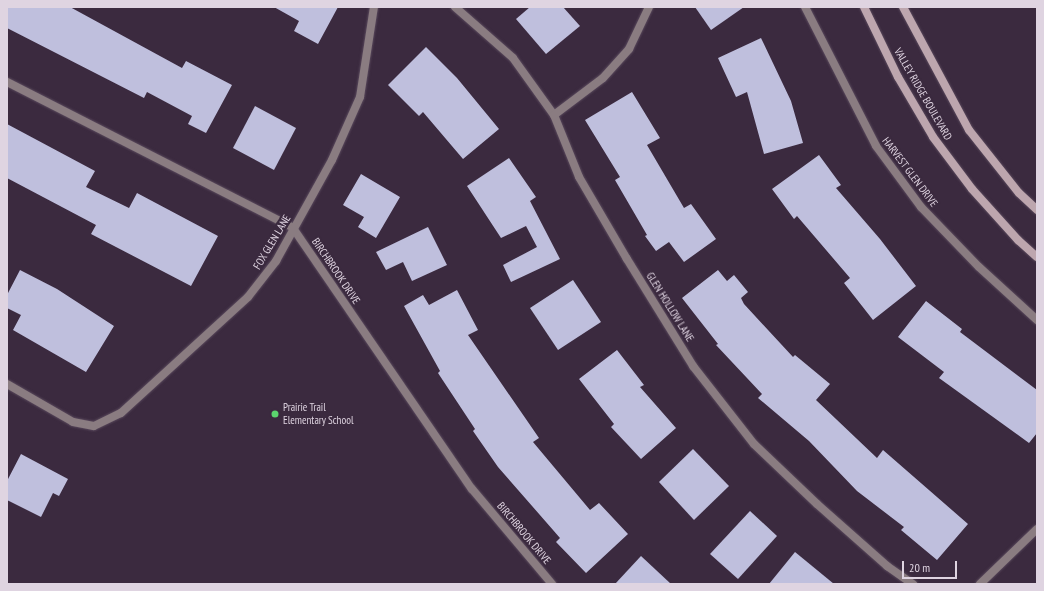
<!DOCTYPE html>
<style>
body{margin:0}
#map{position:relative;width:1044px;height:591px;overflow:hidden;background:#3b2a3f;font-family:"PT Sans Narrow",sans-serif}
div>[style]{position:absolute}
.building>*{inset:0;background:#bfbfdd}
.roads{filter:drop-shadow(0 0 1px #59495c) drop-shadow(0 0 1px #59495c)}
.minor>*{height:8px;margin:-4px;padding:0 4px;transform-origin:4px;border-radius:4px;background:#8a7c81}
.secondary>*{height:8px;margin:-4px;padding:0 4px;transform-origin:4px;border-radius:4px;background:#bda6ae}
.dots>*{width:11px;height:11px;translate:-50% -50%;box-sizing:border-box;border:2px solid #3b2a3f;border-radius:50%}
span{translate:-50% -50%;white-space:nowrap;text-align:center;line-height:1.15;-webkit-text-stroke:4px #3b2a3f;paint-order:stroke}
.street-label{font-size:11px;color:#dfd4e1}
.poi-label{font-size:11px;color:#dfd4e1}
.left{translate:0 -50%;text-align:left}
.frame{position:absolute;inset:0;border:8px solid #dfd4e1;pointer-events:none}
.scale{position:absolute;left:902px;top:561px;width:55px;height:18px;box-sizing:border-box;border:2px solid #dfd4e1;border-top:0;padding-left:5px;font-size:12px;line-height:14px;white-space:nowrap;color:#dfd4e1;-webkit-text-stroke:3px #3b2a3f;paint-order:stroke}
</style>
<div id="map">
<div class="building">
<i style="clip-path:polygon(7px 7px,70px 7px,182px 68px,186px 61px,232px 85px,206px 133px,188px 124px,192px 116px,147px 92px,144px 98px,7px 28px)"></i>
<i style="clip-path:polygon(274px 7px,338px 7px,318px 44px,294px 31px,299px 21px)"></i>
<i style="clip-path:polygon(530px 7px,563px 7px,580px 26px,546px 54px,516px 19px)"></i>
<i style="clip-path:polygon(695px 7px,744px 7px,711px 30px)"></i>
<i style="clip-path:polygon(761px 38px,791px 101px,803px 143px,764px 154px,747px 92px,736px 97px,718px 58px)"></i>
<i style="clip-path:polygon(426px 47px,457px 78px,499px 129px,463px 159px,423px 112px,419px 116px,388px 85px)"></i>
<i style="clip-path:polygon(632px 92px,660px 138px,647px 145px,684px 208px,691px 204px,716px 239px,684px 262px,669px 242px,656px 251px,645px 236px,647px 235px,615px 180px,620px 177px,585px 120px)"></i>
<i style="clip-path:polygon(255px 106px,296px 128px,274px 170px,233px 148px)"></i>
<i style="clip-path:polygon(7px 124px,95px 171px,86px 187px,129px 208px,137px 193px,218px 236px,191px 286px,91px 234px,96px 225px,7px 178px)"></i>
<i style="clip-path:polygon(819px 155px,841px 185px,836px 188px,880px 239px,916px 286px,873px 320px,844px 283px,850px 278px,797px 216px,794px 219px,772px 189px)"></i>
<i style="clip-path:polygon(509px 158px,536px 197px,530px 201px,560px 259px,511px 282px,503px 265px,537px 247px,526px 226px,501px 238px,467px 186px)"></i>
<i style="clip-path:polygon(361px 174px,400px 197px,376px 238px,358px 227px,364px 217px,343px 205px)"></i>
<i style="clip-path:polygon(428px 227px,447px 265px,412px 281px,403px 262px,386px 270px,376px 252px)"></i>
<i style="clip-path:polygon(20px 270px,57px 289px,114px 326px,86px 372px,13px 330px,21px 315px,7px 308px,7px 295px)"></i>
<i style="clip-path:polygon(718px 270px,727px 281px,734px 275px,748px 292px,741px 298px,744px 304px,793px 357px,795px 355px,830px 384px,816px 400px,877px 458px,883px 450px,968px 524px,937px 560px,901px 530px,904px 527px,857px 491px,809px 441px,758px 398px,762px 394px,716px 345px,718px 344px,682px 298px)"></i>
<i style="clip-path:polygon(573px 280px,601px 322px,558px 350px,530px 308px)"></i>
<i style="clip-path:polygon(457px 290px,478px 330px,468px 335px,539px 438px,533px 442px,590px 510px,599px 503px,628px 534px,586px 573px,556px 542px,560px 538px,498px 467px,473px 431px,475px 429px,438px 373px,440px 371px,404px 306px,423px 295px,429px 305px)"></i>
<i style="clip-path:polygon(926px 301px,962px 329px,960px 332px,1037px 390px,1037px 433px,1029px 443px,939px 378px,944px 372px,898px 337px)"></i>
<i style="clip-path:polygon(617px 350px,644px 385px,640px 387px,676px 428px,641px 459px,611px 427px,614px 424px,579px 379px)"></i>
<i style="clip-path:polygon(693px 449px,729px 486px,694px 520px,659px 482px)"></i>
<i style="clip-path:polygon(21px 454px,68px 479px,59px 496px,53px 493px,41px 517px,7px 500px,7px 481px)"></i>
<i style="clip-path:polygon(750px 511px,777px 536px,738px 579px,710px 554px)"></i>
<i style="clip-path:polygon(795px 552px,834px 584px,769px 584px)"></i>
<i style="clip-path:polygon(641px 556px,671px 584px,615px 584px)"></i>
</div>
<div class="roads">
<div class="minor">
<i style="left:455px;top:7px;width:77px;rotate:41.3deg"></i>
<i style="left:513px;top:58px;width:70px;rotate:54.3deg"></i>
<i style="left:554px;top:115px;width:67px;rotate:68deg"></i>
<i style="left:579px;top:177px;width:95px;rotate:59.7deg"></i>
<i style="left:627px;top:259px;width:126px;rotate:58.3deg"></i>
<i style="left:693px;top:366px;width:99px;rotate:52deg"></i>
<i style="left:754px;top:444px;width:87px;rotate:43.6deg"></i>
<i style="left:817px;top:504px;width:94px;rotate:41.5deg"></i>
<i style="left:887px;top:566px;width:32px;rotate:35deg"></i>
<i style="left:805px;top:7px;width:156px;rotate:62.9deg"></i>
<i style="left:876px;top:146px;width:76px;rotate:53.6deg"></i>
<i style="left:921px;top:207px;width:83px;rotate:46deg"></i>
<i style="left:979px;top:267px;width:79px;rotate:42.4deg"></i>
<i style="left:7px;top:82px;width:321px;rotate:27deg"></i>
<i style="left:293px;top:228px;width:316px;rotate:55.6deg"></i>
<i style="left:472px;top:489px;width:124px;rotate:49.9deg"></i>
<i style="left:554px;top:115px;width:61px;rotate:-37.1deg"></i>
<i style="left:603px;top:78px;width:39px;rotate:-48deg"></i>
<i style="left:629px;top:49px;width:47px;rotate:-64.5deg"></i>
<i style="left:7px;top:384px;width:76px;rotate:29.9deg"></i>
<i style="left:73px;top:422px;width:21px;rotate:11deg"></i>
<i style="left:94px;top:426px;width:30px;rotate:-26deg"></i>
<i style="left:121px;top:413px;width:172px;rotate:-42.4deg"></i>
<i style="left:248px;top:297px;width:46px;rotate:-52.1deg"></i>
<i style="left:276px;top:261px;width:115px;rotate:-61deg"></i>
<i style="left:332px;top:160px;width:69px;rotate:-66deg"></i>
<i style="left:360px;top:97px;width:91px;rotate:-81.2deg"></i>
<i style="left:980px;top:584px;width:79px;rotate:-44deg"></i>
</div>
<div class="secondary">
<i style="left:864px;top:7px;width:78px;rotate:64.1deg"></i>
<i style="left:898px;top:77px;width:69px;rotate:59.7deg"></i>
<i style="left:933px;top:137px;width:65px;rotate:53.1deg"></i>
<i style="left:972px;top:189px;width:69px;rotate:48deg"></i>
<i style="left:1018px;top:240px;width:25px;rotate:42deg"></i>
<i style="left:903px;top:7px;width:140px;rotate:61.8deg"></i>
<i style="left:969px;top:130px;width:80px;rotate:51.6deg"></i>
<i style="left:1019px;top:193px;width:25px;rotate:43deg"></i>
</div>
</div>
<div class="dots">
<i style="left:275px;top:414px;background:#5bd56e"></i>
</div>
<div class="street-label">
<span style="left:923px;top:94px;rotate:60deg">VALLEY RIDGE BOULEVARD</span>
<span style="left:910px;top:172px;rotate:53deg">HARVEST GLEN DRIVE</span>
<span style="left:272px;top:242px;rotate:-59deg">FOX GLEN LANE</span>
<span style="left:336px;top:271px;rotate:56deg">BIRCHBROOK DRIVE</span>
<span style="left:670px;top:307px;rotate:58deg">GLEN HOLLOW LANE</span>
<span style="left:524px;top:533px;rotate:50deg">BIRCHBROOK DRIVE</span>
</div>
<div class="poi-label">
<span class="left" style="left:283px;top:414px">Prairie Trail<br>Elementary School</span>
</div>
<div class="frame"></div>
<div class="scale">20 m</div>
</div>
